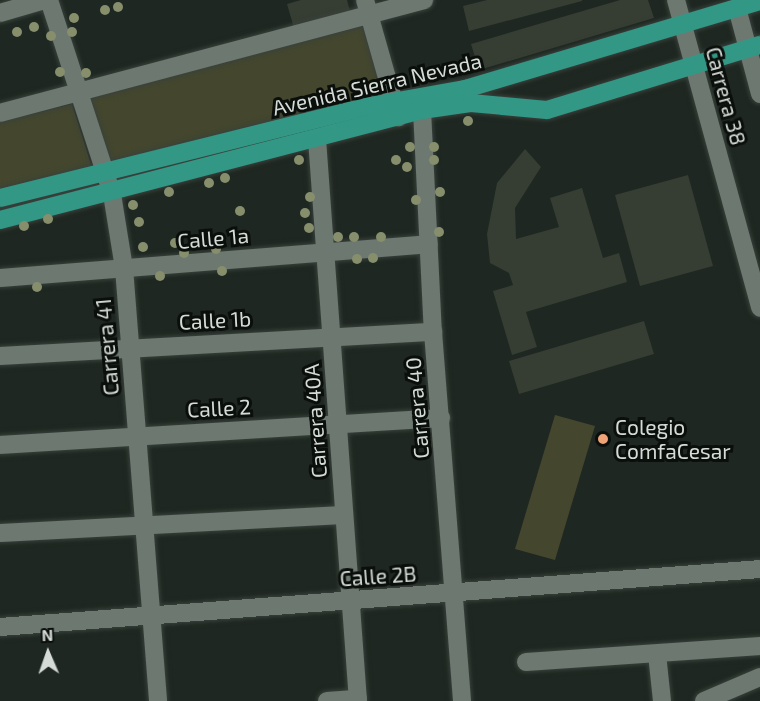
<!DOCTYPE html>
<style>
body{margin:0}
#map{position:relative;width:760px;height:701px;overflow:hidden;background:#1e2721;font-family:"Exo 2",sans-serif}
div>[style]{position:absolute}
.green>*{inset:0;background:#44472e}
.building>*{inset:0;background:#363d33}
.roads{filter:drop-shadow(0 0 2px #39413c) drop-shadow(0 0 2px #39413c)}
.minor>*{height:18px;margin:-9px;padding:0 9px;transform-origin:9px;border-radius:9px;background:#6d7871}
.major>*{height:18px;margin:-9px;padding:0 9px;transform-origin:9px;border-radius:9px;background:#339785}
.trees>*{width:10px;height:10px;margin:-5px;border-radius:50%;background:#868e6c}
.dots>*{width:16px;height:16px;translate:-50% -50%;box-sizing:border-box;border:3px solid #0b0f0c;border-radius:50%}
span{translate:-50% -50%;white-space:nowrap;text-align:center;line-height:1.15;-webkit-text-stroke:6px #0b0f0c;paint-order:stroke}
.street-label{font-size:21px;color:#d5dbd7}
.poi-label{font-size:21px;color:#d5dbd7}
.left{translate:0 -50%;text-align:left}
.north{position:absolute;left:18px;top:623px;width:60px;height:60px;-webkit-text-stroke:4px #0b0f0c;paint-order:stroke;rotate:358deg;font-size:16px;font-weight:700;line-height:24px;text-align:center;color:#d5dbd7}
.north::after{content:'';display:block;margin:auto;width:21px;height:27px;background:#d5dbd7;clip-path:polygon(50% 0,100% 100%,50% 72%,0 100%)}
</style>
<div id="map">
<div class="green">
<i style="clip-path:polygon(367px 25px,385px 98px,110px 164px,90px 97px)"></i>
<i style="clip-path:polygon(72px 104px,93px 171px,0 197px,0 122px)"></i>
<i style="clip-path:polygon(555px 415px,595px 426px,555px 560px,515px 549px)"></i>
</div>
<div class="building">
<i style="clip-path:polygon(301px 0,347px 0,350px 11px,294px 28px,287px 4px)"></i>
<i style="clip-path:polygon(487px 0,582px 0,582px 1px,469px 31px,463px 6px)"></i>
<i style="clip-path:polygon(620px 0,648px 0,654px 18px,479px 70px,471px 44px)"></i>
<i style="clip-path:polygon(525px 149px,541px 167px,515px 208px,516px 239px,559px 227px,550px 198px,582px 188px,603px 258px,619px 253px,627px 282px,526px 312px,537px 347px,512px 355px,493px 291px,513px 285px,509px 273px,490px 263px,487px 234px,497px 183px)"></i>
<i style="clip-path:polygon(688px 175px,713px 266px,640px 286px,615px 195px)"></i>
<i style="clip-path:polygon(644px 321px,654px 354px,519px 394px,509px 361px)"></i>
</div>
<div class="roads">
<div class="minor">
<i style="left:49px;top:0;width:204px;rotate:72deg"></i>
<i style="left:112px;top:194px;width:75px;rotate:80.8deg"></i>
<i style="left:124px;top:268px;width:434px;rotate:85.5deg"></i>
<i style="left:365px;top:0;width:122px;rotate:74.2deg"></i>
<i style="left:676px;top:0;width:319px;rotate:74.7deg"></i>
<i style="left:737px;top:8px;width:89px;rotate:75deg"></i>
<i style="left:0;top:13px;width:47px;rotate:-16.1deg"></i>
<i style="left:422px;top:110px;width:222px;rotate:87.2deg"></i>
<i style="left:433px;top:332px;width:370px;rotate:85.5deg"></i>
<i style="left:0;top:113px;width:439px;rotate:-14.9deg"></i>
<i style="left:317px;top:139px;width:563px;rotate:85.83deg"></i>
<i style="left:0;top:278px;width:430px;rotate:-4.5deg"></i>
<i style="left:0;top:356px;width:434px;rotate:-3.2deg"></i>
<i style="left:0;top:445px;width:442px;rotate:-3.5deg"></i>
<i style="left:0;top:533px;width:344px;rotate:-3deg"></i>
<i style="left:0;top:627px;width:762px;rotate:-4.36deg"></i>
<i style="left:657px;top:654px;width:47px;rotate:83.9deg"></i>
<i style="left:526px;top:662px;width:235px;rotate:-3.9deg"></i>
<i style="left:327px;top:701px;width:31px;rotate:-4deg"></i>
<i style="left:704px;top:701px;width:61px;rotate:-23.2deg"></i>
</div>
<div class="major">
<i style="left:0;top:198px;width:381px;rotate:-14deg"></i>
<i style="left:370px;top:106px;width:97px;rotate:-10.1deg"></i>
<i style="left:465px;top:89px;width:308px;rotate:-16.6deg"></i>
<i style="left:0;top:220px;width:436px;rotate:-14.6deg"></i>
<i style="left:422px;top:110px;width:49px;rotate:-8.1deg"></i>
<i style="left:471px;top:103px;width:76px;rotate:5.3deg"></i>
<i style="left:547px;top:110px;width:223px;rotate:-17deg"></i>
</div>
</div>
<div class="trees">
<i style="left:118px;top:7px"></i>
<i style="left:105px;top:10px"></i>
<i style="left:74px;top:18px"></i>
<i style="left:34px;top:27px"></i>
<i style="left:17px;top:32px"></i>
<i style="left:72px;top:32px"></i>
<i style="left:51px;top:36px"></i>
<i style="left:60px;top:72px"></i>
<i style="left:86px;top:73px"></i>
<i style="left:468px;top:121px"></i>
<i style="left:410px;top:147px"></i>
<i style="left:434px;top:147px"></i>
<i style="left:299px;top:160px"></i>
<i style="left:396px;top:160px"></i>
<i style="left:434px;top:160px"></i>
<i style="left:407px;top:167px"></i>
<i style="left:225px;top:178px"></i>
<i style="left:209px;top:183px"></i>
<i style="left:169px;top:192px"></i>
<i style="left:440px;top:192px"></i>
<i style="left:310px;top:197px"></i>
<i style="left:416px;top:200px"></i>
<i style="left:133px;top:205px"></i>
<i style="left:240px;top:211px"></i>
<i style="left:305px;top:213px"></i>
<i style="left:48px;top:219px"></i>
<i style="left:139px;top:222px"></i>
<i style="left:24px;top:226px"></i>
<i style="left:309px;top:228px"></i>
<i style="left:439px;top:232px"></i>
<i style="left:338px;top:237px"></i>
<i style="left:354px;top:237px"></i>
<i style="left:381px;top:237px"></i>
<i style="left:175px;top:243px"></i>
<i style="left:143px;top:247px"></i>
<i style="left:216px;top:249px"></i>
<i style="left:184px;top:253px"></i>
<i style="left:373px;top:258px"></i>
<i style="left:357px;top:259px"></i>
<i style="left:222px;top:271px"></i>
<i style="left:160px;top:276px"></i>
<i style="left:37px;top:287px"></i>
</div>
<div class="dots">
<i style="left:603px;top:439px;background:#efa377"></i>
</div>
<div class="street-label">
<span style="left:377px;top:84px;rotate:-13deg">Avenida Sierra Nevada</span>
<span style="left:726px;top:96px;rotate:75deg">Carrera 38</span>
<span style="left:213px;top:238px;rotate:-5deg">Calle 1a</span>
<span style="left:215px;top:320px;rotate:-3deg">Calle 1b</span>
<span style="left:107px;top:347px;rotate:-95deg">Carrera 41</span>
<span style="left:219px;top:408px;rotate:-3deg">Calle 2</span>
<span style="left:417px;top:408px;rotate:-95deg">Carrera 40</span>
<span style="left:315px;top:421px;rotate:-94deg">Carrera 40A</span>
<span style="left:378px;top:576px;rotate:-4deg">Calle 2B</span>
</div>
<div class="poi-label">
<span class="left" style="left:615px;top:439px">Colegio<br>ComfaCesar</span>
</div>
<div class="north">N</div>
</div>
